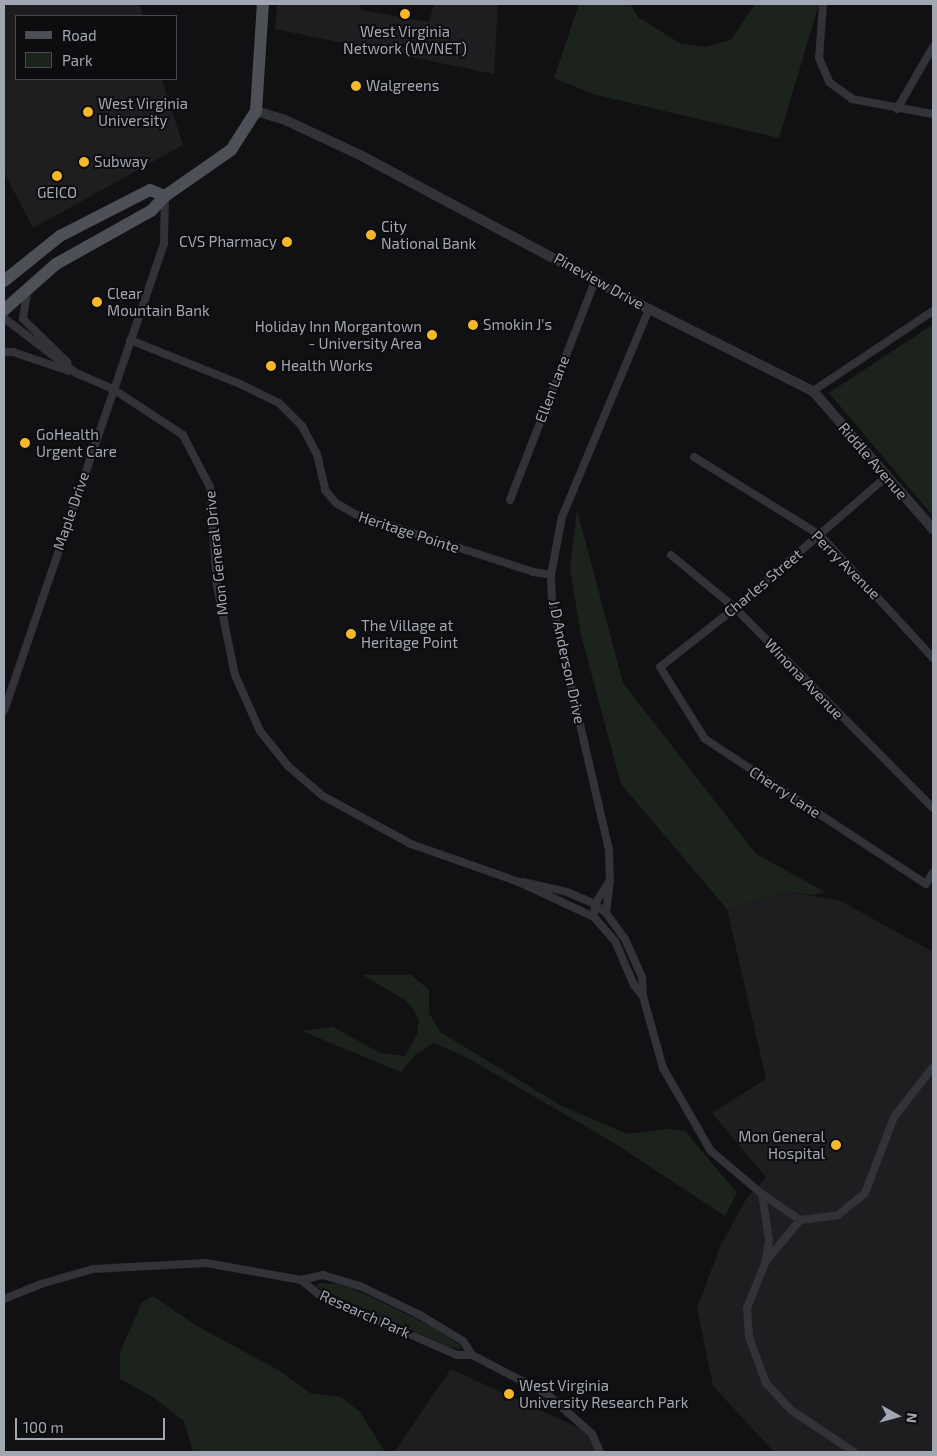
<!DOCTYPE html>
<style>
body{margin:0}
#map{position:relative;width:937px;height:1456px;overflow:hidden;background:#111113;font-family:"Exo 2",sans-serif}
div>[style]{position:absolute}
.built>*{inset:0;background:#1e1d20}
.green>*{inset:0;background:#1c231d}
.minor>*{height:8px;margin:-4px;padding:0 4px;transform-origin:4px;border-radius:4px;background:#323338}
.tertiary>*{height:10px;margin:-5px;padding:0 5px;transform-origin:5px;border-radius:5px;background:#323338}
.primary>*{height:12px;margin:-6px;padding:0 6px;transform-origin:6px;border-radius:6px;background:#4e5057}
.dots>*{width:14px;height:14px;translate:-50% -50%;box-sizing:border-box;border:2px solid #0d0c0e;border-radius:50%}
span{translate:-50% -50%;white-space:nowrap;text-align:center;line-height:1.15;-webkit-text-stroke:4px #0d0c0e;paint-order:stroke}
.poi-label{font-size:15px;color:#a2a7b4}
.left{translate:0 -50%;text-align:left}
.right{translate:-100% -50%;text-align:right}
.street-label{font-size:15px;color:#a2a7b4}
.frame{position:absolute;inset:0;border:5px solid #a2a7b4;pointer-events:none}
.legend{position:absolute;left:15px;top:15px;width:162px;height:65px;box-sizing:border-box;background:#0d0c0e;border:1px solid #494a50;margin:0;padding:6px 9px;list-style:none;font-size:15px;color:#a2a7b4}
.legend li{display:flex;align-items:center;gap:10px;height:25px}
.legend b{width:25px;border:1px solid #494a50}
.north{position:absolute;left:872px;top:1391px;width:50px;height:50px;-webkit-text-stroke:4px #0d0c0e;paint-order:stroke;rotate:97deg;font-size:14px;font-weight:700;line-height:20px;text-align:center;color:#a2a7b4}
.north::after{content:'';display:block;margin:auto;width:18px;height:22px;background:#a2a7b4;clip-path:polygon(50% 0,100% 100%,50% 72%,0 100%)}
.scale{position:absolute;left:15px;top:1418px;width:150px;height:22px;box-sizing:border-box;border:2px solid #a2a7b4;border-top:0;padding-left:6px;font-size:15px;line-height:18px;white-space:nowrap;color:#a2a7b4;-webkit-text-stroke:4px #0d0c0e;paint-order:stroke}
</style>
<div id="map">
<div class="built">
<i style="clip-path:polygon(4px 4px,139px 4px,143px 16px,16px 16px,16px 79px,162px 79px,183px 145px,33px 228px,4px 172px)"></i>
<i style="clip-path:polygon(277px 4px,360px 4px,359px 9px,367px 11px,429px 22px,434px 4px,498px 4px,494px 74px,275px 29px)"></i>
<i style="clip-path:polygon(788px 892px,839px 900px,933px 952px,933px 1452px,774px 1452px,713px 1386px,697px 1308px,720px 1247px,745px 1201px,766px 1177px,712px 1113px,766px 1079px,727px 909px)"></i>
<i style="clip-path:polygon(451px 1369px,592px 1434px,595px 1452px,394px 1452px)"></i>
</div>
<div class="green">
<i style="clip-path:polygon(579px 4px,630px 4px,638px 17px,681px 44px,706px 47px,731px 40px,755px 4px,819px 4px,779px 138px,593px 94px,554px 78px)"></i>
<i style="clip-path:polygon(932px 325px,933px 326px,933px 516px,829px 393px)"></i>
<i style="clip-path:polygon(577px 510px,623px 683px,756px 854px,825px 892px,814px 895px,788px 892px,727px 909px,621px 784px,581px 635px,570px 569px)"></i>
<i style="clip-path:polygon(363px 975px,411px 975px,429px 990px,429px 1013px,440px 1032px,560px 1105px,627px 1134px,667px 1129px,685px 1131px,737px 1193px,725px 1216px,616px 1144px,468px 1058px,434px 1043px,416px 1054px,401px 1072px,302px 1031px,333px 1027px,380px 1053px,405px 1056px,417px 1034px,419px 1021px,413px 1009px,405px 1000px)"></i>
<i style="clip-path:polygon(318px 1283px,338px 1284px,363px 1293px,431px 1326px,461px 1346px,459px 1349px,447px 1346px,316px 1287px)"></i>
<i style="clip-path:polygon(153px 1296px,197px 1326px,280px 1371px,310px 1393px,341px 1397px,360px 1412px,385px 1452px,193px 1452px,184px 1421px,153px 1397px,120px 1379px,120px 1352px,142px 1302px)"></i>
</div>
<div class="minor">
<i style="left:823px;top:4px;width:54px;rotate:94.2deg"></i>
<i style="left:819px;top:58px;width:26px;rotate:67deg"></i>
<i style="left:829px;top:82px;width:29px;rotate:36deg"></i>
<i style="left:852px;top:99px;width:82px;rotate:10.5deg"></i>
<i style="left:897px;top:109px;width:72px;rotate:-59.9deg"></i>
<i style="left:27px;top:293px;width:26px;rotate:99deg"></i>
<i style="left:23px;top:319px;width:62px;rotate:44.3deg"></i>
<i style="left:4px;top:318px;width:91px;rotate:37.4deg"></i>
<i style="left:76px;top:373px;width:40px;rotate:23.4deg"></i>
<i style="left:113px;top:389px;width:84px;rotate:33.3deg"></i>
<i style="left:183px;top:435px;width:59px;rotate:62.6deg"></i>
<i style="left:210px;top:487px;width:99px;rotate:86deg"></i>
<i style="left:217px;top:586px;width:91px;rotate:78.6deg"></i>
<i style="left:235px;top:675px;width:61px;rotate:65.9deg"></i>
<i style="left:260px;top:731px;width:45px;rotate:51.3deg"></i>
<i style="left:288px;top:766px;width:46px;rotate:40.6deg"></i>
<i style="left:323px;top:796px;width:100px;rotate:28.6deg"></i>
<i style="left:411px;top:844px;width:114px;rotate:19.4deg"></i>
<i style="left:519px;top:882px;width:83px;rotate:25deg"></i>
<i style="left:594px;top:917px;width:32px;rotate:49deg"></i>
<i style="left:615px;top:941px;width:48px;rotate:66.6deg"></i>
<i style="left:634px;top:985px;width:14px;rotate:51deg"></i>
<i style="left:130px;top:340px;width:118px;rotate:21.8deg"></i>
<i style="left:240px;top:384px;width:43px;rotate:26deg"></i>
<i style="left:279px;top:403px;width:33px;rotate:45deg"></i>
<i style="left:302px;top:426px;width:32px;rotate:62deg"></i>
<i style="left:317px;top:454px;width:37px;rotate:77deg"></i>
<i style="left:325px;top:490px;width:17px;rotate:50deg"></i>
<i style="left:336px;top:503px;width:22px;rotate:30deg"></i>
<i style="left:355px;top:514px;width:187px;rotate:18deg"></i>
<i style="left:533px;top:572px;width:18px;rotate:9deg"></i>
<i style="left:4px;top:352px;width:9px"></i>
<i style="left:13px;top:352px;width:59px;rotate:18.7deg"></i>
<i style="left:813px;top:391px;width:144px;rotate:-33.7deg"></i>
<i style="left:694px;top:457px;width:148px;rotate:31.8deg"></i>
<i style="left:820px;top:535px;width:167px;rotate:47.4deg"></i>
<i style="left:886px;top:477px;width:200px;rotate:139.1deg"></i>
<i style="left:735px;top:608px;width:95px;rotate:141.8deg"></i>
<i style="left:660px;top:667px;width:85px;rotate:58deg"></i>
<i style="left:705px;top:739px;width:264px;rotate:33.3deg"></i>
<i style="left:926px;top:884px;width:13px;rotate:-58deg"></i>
<i style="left:510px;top:500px;width:238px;rotate:-68.8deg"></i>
<i style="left:671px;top:555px;width:83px;rotate:39.6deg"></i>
<i style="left:735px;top:608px;width:281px;rotate:45.3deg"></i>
<i style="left:4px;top:711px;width:495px;rotate:-71.1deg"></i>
<i style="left:164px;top:243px;width:46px;rotate:-88.8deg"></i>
<i style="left:523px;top:882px;width:45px;rotate:12.8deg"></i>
<i style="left:567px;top:892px;width:30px;rotate:23deg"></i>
<i style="left:595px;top:904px;width:14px;rotate:39deg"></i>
<i style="left:606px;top:913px;width:32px;rotate:54deg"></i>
<i style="left:625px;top:939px;width:42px;rotate:65.9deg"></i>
<i style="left:642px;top:977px;width:19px;rotate:87deg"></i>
<i style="left:643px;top:996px;width:75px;rotate:74.5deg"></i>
<i style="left:663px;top:1068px;width:96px;rotate:60deg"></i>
<i style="left:711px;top:1151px;width:67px;rotate:40.1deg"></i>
<i style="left:762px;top:1194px;width:46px;rotate:34.4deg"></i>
<i style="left:606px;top:913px;width:32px;rotate:-83deg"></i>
<i style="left:610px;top:881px;width:31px;rotate:-92deg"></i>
<i style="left:609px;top:850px;width:253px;rotate:-103deg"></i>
<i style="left:552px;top:604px;width:29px;rotate:-92deg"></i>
<i style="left:551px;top:575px;width:59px;rotate:-79.3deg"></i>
<i style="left:562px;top:517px;width:225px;rotate:-67.3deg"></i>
<i style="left:594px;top:917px;width:13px;rotate:-86deg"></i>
<i style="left:595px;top:904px;width:26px;rotate:-58deg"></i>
<i style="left:762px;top:1194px;width:47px;rotate:81.3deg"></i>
<i style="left:769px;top:1240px;width:19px;rotate:99deg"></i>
<i style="left:301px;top:1280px;width:22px;rotate:39deg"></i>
<i style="left:318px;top:1294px;width:152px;rotate:23.7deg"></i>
<i style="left:457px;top:1355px;width:15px"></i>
<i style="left:4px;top:1299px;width:40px;rotate:-22deg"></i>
<i style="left:41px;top:1284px;width:54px;rotate:-16.1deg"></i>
<i style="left:93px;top:1269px;width:113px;rotate:-3deg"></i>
<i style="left:206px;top:1263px;width:97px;rotate:10.1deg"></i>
<i style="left:301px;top:1280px;width:23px;rotate:-13deg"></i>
<i style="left:323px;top:1275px;width:39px;rotate:17deg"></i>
<i style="left:360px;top:1286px;width:67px;rotate:25.8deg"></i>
<i style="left:420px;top:1315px;width:50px;rotate:31.2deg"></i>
<i style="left:463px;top:1341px;width:17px;rotate:57deg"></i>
<i style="left:472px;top:1355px;width:85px;rotate:27.5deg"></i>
<i style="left:547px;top:1394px;width:60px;rotate:41.6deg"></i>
<i style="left:592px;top:1434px;width:20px;rotate:66deg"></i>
<i style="left:854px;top:1452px;width:76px;rotate:-146.3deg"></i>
<i style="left:791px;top:1410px;width:37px;rotate:-133deg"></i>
<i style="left:766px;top:1383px;width:49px;rotate:-110.3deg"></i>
<i style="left:749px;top:1337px;width:29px;rotate:-94deg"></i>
<i style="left:747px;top:1308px;width:51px;rotate:-68deg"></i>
<i style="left:766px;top:1261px;width:53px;rotate:-50.3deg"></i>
<i style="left:800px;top:1220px;width:38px;rotate:-7deg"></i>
<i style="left:838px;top:1215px;width:35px;rotate:-39deg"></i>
<i style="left:865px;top:1193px;width:81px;rotate:-69.1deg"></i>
<i style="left:894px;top:1117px;width:63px;rotate:-52deg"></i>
</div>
<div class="tertiary">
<i style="left:256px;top:111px;width:28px;rotate:17deg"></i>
<i style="left:283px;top:119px;width:85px;rotate:25.1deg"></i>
<i style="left:360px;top:155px;width:327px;rotate:28.1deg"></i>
<i style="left:649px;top:309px;width:183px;rotate:26.6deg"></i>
<i style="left:813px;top:391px;width:183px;rotate:49deg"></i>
</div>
<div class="primary">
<i style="left:4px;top:281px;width:72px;rotate:-38.8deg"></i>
<i style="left:60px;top:236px;width:101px;rotate:-27.1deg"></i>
<i style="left:150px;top:190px;width:16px;rotate:22deg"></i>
<i style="left:4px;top:310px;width:69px;rotate:-41.5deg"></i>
<i style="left:56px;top:264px;width:109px;rotate:-29.2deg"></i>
<i style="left:151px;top:211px;width:21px;rotate:-47deg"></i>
<i style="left:165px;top:196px;width:80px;rotate:-34.9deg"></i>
<i style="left:231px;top:150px;width:46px;rotate:-57.3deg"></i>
<i style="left:256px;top:111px;width:107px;rotate:-86.3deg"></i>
</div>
<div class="dots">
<i style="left:405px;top:14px;background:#f5b828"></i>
<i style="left:356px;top:86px;background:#f5b828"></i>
<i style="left:88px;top:112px;background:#f5b828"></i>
<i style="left:84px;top:162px;background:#f5b828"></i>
<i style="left:57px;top:176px;background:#f5b828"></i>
<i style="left:371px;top:235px;background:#f5b828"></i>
<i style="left:287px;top:242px;background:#f5b828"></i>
<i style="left:97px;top:302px;background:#f5b828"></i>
<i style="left:473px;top:325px;background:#f5b828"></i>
<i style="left:432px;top:335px;background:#f5b828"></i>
<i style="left:271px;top:366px;background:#f5b828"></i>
<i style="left:25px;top:443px;background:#f5b828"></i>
<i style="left:351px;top:634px;background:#f5b828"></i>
<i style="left:836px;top:1145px;background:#f5b828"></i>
<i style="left:509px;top:1394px;background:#f5b828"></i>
</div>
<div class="poi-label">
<span style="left:405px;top:40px">West Virginia<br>Network (WVNET)</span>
<span class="left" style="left:366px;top:86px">Walgreens</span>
<span class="left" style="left:98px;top:112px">West Virginia<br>University</span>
<span class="left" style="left:94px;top:162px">Subway</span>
<span style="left:57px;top:193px">GEICO</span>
<span class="left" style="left:381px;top:235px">City<br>National Bank</span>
<span class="right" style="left:277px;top:242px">CVS Pharmacy</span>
<span class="left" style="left:107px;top:302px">Clear<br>Mountain Bank</span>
<span class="left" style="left:483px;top:325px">Smokin J's</span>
<span class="right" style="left:422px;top:335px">Holiday Inn Morgantown<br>- University Area</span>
<span class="left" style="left:281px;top:366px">Health Works</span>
<span class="left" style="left:36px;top:443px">GoHealth<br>Urgent Care</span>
<span class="left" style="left:361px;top:634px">The Village at<br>Heritage Point</span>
<span class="right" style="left:825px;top:1145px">Mon General<br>Hospital</span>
<span class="left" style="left:519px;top:1394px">West Virginia<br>University Research Park</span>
</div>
<div class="street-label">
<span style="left:599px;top:281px;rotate:29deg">Pineview Drive</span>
<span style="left:552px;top:389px;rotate:-69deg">Ellen Lane</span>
<span style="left:873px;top:461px;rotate:49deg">Riddle Avenue</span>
<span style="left:71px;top:511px;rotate:-71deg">Maple Drive</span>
<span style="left:409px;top:532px;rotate:18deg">Heritage Pointe</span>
<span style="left:216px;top:553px;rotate:-96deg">Mon General Drive</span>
<span style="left:846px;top:565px;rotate:45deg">Perry Avenue</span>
<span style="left:763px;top:583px;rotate:-40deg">Charles Street</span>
<span style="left:567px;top:662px;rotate:78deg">J D Anderson Drive</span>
<span style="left:804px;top:679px;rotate:46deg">Winona Avenue</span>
<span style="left:785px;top:792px;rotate:33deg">Cherry Lane</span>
<span style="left:365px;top:1314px;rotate:24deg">Research Park</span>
</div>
<div class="frame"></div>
<ul class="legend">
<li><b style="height:6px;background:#4e5057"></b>Road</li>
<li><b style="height:14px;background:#1c231d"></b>Park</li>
</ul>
<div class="north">N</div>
<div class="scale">100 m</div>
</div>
